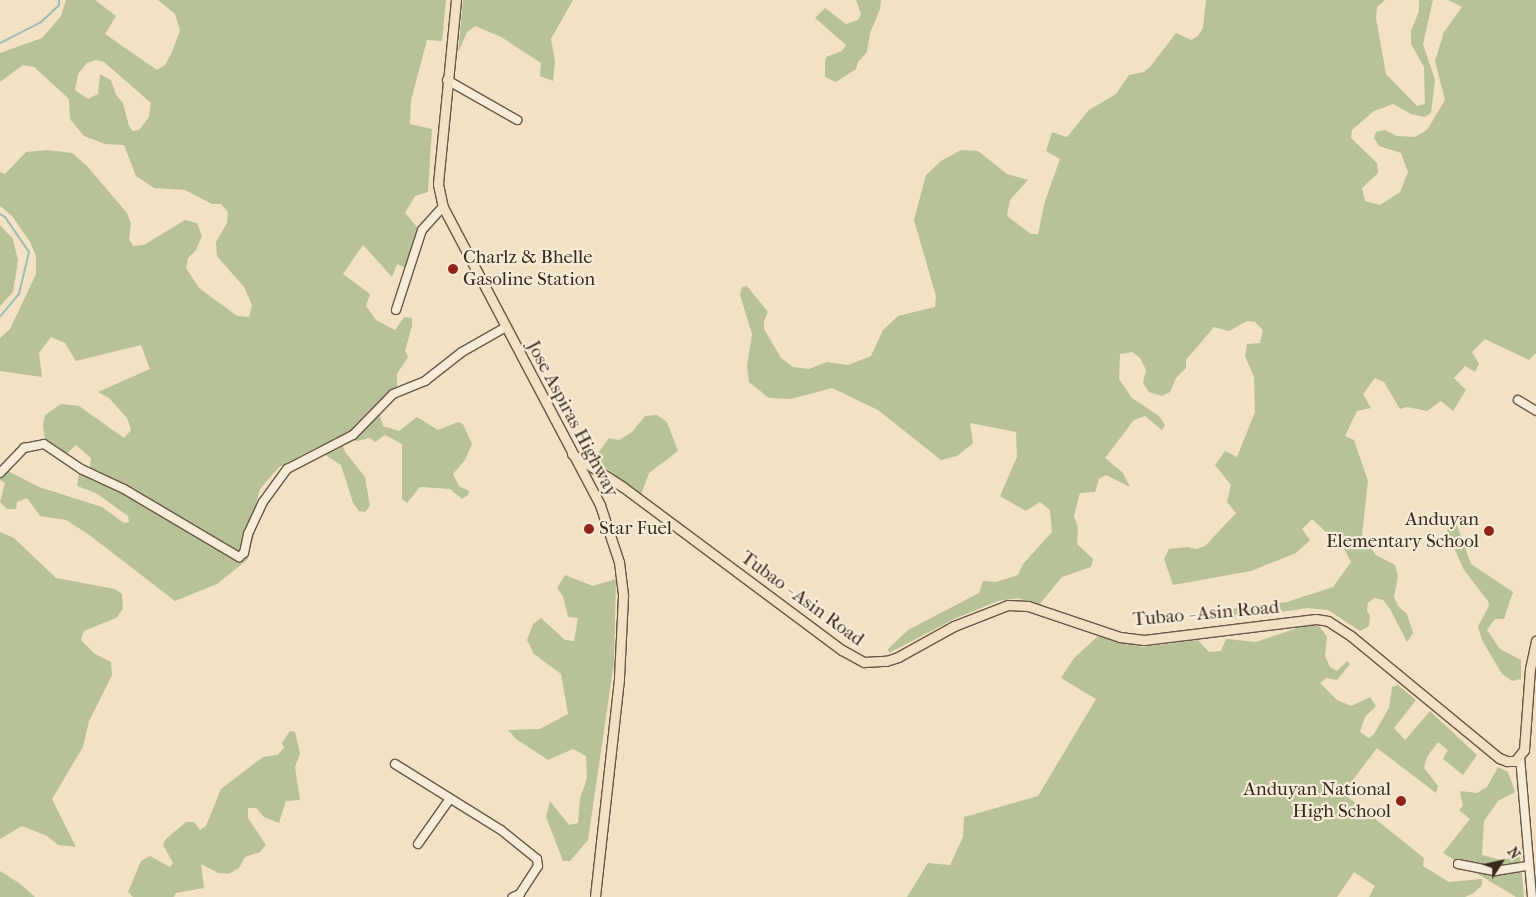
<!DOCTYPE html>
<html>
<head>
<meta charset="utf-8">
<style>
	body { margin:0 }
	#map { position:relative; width:1536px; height:897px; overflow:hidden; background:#f2e1c3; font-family:"IM FELL French Canon",serif }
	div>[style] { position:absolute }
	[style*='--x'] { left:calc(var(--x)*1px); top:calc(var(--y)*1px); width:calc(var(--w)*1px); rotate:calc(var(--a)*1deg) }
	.green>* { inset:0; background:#b7c396 }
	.stream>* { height:2px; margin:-1px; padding:0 1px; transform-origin:1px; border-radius:1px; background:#9bbdb6 }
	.roads { filter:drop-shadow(1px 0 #675747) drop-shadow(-1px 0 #675747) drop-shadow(0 1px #675747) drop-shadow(0 -1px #675747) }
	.minor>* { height:8px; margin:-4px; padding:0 4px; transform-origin:4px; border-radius:4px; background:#f7ecd8 }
	.major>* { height:9px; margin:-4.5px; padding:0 4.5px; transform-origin:4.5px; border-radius:4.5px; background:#f2e1c3 }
	.dots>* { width:14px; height:14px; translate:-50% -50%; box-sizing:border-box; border:2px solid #f7ecd8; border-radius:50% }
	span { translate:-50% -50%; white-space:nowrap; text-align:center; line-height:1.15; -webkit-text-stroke:4.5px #f7ecd8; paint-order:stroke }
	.poi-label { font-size:19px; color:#39291e }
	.left { translate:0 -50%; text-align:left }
	.right { translate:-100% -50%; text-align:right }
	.street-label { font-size:19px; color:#39291e }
	.north { position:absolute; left:1476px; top:837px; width:50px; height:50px; -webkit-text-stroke:4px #f7ecd8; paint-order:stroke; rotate:55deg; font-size:14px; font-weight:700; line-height:20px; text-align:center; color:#39291e }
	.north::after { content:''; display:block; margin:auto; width:18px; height:22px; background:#39291e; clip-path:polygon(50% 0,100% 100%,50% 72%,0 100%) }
</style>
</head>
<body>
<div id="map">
	<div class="green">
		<div style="clip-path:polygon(evenodd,66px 0,95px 0,116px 16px,105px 34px,157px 70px,165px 65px,172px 52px,180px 30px,175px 14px,158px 0,446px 0,442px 41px,427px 40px,411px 100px,410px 124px,432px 129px,428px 192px,415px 196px,405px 213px,418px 228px,406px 268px,397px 264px,392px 277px,363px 245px,343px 274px,370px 294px,366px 306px,376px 320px,395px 330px,404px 317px,412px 318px,412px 326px,405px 351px,408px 357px,397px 374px,397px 389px,392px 390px,377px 407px,383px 426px,399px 431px,417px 417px,438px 430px,458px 422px,463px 424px,472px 444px,465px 460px,453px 474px,459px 486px,469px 491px,468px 495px,462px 499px,450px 489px,420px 487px,407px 503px,402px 499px,402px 444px,385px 435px,375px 442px,370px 438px,357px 441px,342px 437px,339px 439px,346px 453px,365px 477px,370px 506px,365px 512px,359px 511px,353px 503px,341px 465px,315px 448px,279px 467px,260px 489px,254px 512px,259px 518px,247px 560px,217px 584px,175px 601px,88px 534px,66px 520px,40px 516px,27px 498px,17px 502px,16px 509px,7px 509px,0 502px,5px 483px,0 480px,0 467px,39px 487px,102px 507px,124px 523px,129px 522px,128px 516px,96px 493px,77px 486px,79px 474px,90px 467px,91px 458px,76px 445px,62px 458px,46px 449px,43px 425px,45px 415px,61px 404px,79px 406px,124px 438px,131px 430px,127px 418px,109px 398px,98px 392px,150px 369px,141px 345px,76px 361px,65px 343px,51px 337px,39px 353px,42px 377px,0 371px,0 338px,10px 329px,36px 274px,36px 256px,30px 242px,12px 216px,0 206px,0 172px,5px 174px,26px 152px,48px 150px,72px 153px,87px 166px,127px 213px,131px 224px,129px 239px,133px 246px,144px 245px,185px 220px,197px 223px,202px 236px,196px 250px,188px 258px,186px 268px,199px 288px,237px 316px,249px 317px,252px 305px,244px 287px,217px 256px,216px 242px,227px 223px,228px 212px,221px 204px,212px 204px,185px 190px,154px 188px,136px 176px,124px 145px,105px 144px,84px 136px,70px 119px,69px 99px,34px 67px,23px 65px,0 82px,0 53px,42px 38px,61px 16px,66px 0,96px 60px,104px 62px,151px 103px,149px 117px,139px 130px,133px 131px,129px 126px,123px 103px,116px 95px,111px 80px,100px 74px,98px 94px,88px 99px,75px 90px,78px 74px,87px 63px,96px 60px)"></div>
		<div style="clip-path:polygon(463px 0,573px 0,551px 39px,555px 61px,553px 81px,540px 76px,541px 63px,501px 37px,475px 26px,467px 32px,458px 53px)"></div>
		<div style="clip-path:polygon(856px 0,881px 0,880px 9px,870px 33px,867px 52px,858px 62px,856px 69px,836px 82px,825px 77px,825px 63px,826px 57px,842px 51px,846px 45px,815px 18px,825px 8px,846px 24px,858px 20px,861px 14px)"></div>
		<div style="clip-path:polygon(1206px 0,1385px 0,1377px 7px,1376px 18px,1386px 74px,1417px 106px,1425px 104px,1424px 67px,1411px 44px,1411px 31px,1419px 11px,1419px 0,1433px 0,1423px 44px,1435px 80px,1431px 113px,1425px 117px,1411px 114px,1393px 104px,1374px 111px,1352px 130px,1351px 138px,1377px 163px,1378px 173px,1362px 188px,1365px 201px,1380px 205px,1400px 192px,1408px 172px,1401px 153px,1379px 146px,1374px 138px,1376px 132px,1385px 130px,1397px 136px,1415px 137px,1427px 130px,1445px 100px,1435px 61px,1444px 32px,1462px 7px,1448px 0,1536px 0,1536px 353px,1529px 360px,1485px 339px,1472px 352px,1479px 364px,1475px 372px,1465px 366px,1454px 378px,1466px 390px,1453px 411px,1441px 401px,1427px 411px,1407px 407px,1400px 409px,1384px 382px,1375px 378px,1363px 394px,1371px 408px,1357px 411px,1345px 436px,1354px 440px,1368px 481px,1362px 535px,1376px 555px,1395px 565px,1398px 576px,1394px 597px,1398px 606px,1407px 614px,1413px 633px,1407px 642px,1390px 609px,1383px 600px,1374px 598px,1368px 603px,1367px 610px,1370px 616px,1369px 626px,1360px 631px,1328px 610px,1308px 608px,1232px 619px,1226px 615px,1235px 608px,1287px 602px,1333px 587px,1351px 562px,1344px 549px,1312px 519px,1302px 529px,1310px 540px,1296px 553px,1251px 571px,1173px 585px,1164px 559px,1169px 549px,1187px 547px,1196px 549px,1205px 546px,1236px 513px,1227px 502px,1231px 485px,1215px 465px,1225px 451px,1237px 457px,1255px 412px,1254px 377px,1245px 356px,1247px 344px,1260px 343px,1263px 330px,1255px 322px,1247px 321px,1229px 331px,1214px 327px,1186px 360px,1186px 368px,1176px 378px,1170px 392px,1162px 396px,1149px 392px,1143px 383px,1146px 370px,1140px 358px,1132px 352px,1120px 354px,1119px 379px,1132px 398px,1159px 416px,1165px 425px,1162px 430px,1145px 416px,1134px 420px,1105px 458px,1123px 473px,1130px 487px,1106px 475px,1099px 479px,1095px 492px,1080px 493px,1074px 516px,1078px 527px,1077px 544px,1093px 559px,1091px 567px,1062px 577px,1039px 605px,1018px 598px,998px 601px,954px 619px,889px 653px,888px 649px,908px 630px,979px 593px,983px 581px,996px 582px,1018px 575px,1023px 564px,1052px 532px,1050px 510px,1040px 502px,1026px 511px,1000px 496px,1017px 457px,1016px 432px,970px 423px,973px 443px,957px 456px,941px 460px,878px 410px,832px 388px,791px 399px,769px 398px,749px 382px,747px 366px,752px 334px,740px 295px,742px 287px,747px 286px,768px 312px,764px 321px,764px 329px,781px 358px,793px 367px,809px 369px,827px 362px,848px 365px,871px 356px,883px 330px,898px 316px,935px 307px,936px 296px,914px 220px,926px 175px,941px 161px,961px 150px,978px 151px,1007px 174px,1028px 180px,1010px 200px,1007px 216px,1031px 234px,1038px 234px,1045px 201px,1060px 159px,1046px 151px,1052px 132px,1067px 137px,1089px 110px,1116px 94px,1129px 75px,1144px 72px,1150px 67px,1176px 33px,1191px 40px,1198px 36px,1203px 28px)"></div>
		<div style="clip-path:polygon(0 225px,13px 239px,18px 260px,13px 292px,0 306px)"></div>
		<div style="clip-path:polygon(657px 415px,667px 422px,678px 451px,649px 473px,641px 495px,594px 459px,609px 438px,619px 440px,632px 432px,645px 416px)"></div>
		<div style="clip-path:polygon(1450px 518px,1455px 520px,1471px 564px,1513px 592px,1504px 619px,1495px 619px,1487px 630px,1500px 649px,1521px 660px,1521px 679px,1512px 681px,1502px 674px,1482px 640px,1478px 626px,1489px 606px,1488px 601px,1464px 570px,1447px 532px)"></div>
		<div style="clip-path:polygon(0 532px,14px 538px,56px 578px,115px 589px,122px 594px,123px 609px,116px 618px,84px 631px,81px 640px,95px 654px,111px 662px,112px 675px,89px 721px,83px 747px,52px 799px,76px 847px,58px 845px,47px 836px,22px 826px,0 839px)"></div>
		<div style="clip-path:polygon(565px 575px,593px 586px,616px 579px,614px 662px,588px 840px,570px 861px,563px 861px,546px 817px,550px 801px,569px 825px,578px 823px,580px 799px,587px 778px,586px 756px,573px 749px,548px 760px,516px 739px,508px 730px,540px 729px,568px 714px,561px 674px,534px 654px,527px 640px,533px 624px,541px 618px,565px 640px,574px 641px,578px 618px,568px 617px,563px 596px,557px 588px)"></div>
		<div style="clip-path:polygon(1309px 624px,1320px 627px,1327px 637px,1325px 656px,1330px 667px,1337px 671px,1347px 661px,1350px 664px,1337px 680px,1326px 678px,1320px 683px,1337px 700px,1351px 706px,1370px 697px,1376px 706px,1365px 717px,1360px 732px,1369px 738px,1374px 734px,1389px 708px,1392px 687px,1398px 685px,1416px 700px,1394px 728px,1405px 740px,1430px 711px,1477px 755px,1463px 775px,1443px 759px,1448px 750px,1438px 742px,1427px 757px,1424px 768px,1438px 786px,1436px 793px,1377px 748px,1343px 793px,1424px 858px,1423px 866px,1449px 882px,1482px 879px,1482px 885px,1474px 893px,1465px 897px,1369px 897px,1375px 886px,1354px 872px,1337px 897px,907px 897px,928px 863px,950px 865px,963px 837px,964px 817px,1038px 796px,1096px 699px,1061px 678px,1074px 658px,1098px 636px,1142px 647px,1198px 640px,1209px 652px,1221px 651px,1226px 639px,1256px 642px)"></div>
		<div style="clip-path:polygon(290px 731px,295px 732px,300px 753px,295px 767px,300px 800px,286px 801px,279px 823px,264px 817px,256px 808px,248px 808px,248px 818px,266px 845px,260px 852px,245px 857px,239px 868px,229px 874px,218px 873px,201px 864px,204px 888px,176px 893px,174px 897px,133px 897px,128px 892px,141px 861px,150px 856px,170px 867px,173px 863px,163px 845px,166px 839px,186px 822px,194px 822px,200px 830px,206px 826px,221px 789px,263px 757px,277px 755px,284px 748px,282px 743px)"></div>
		<div style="clip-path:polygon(1498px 767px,1508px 772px,1515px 792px,1498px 801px,1484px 821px,1482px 855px,1502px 860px,1520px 856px,1524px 897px,1516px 897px,1443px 853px,1470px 819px,1459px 810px,1463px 806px,1460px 791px,1477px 793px,1487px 787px)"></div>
		<div style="clip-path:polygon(0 871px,19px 883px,35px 897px,0 897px)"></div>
	</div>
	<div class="stream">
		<div style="--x:0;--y:43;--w:46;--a:-27.1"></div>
		<div style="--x:41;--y:22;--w:25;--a:-43"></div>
		<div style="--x:59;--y:5;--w:5;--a:-90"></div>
		<div style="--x:0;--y:214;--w:6;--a:31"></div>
		<div style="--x:5;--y:217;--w:42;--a:55.6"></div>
		<div style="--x:29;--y:252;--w:43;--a:103.4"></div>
		<div style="--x:19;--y:294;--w:30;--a:130"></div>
	</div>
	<div class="roads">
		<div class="minor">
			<div style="--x:447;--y:80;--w:81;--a:29.7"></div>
			<div style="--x:396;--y:310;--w:84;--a:-72"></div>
			<div style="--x:422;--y:230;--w:31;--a:-48"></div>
			<div style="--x:1518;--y:400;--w:21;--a:31"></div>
			<div style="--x:0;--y:473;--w:35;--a:-46"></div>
			<div style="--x:24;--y:448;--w:20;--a:-11"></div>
			<div style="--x:44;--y:444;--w:45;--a:34"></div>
			<div style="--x:81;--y:469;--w:47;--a:24.9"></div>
			<div style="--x:124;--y:489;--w:134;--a:30.6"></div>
			<div style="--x:239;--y:557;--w:6;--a:-39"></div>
			<div style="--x:244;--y:553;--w:19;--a:-78"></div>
			<div style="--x:248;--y:534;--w:35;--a:-65"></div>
			<div style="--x:263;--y:502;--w:41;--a:-54"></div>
			<div style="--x:287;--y:469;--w:74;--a:-27.3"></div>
			<div style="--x:353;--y:435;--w:57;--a:-45.7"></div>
			<div style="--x:393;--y:394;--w:35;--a:-22"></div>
			<div style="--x:425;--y:381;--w:47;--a:-38.1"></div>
			<div style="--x:462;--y:352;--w:48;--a:-29.7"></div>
			<div style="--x:1520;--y:757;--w:141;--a:85.1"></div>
			<div style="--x:395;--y:764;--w:125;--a:31.9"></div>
			<div style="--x:501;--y:830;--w:46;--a:38.9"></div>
			<div style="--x:537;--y:859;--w:7;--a:82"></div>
			<div style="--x:538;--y:866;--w:33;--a:123"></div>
			<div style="--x:520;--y:894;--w:8;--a:157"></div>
			<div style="--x:418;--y:844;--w:54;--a:-54.8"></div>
			<div style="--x:1458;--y:864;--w:38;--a:11"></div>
			<div style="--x:1495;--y:871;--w:33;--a:-9"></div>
		</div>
		<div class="major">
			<div style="--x:456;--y:0;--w:185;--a:95.6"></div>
			<div style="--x:438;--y:184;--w:24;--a:78"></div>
			<div style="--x:443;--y:207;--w:337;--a:62.2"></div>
			<div style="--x:600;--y:505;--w:60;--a:71.6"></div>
			<div style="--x:619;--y:562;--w:34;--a:83"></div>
			<div style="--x:623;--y:596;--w:83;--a:92.8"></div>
			<div style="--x:619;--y:679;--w:219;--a:96.3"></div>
			<div style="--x:572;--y:454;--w:61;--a:32.9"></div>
			<div style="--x:623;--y:487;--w:273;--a:36.7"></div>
			<div style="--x:842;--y:650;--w:25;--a:29"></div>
			<div style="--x:864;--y:662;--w:22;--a:-3"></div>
			<div style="--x:886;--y:661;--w:13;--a:-18"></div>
			<div style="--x:898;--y:657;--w:64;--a:-29"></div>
			<div style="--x:954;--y:626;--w:58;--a:-21.3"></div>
			<div style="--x:1008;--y:605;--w:20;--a:3"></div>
			<div style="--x:1028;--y:606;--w:97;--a:18.6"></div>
			<div style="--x:1120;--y:637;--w:24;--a:7"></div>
			<div style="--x:1144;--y:640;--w:173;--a:-7"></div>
			<div style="--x:1316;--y:619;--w:12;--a:9"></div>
			<div style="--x:1328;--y:621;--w:27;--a:33"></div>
			<div style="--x:1351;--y:636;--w:192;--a:39.5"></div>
			<div style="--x:1499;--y:758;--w:9;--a:21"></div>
			<div style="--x:1507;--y:761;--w:8;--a:0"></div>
			<div style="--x:1515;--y:761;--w:14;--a:-51"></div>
			<div style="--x:1524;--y:750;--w:81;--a:-85.8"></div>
			<div style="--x:1530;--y:669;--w:29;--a:-78"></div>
		</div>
	</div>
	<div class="dots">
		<div style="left:453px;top:269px;background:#8f2418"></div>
		<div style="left:589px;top:529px;background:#8f2418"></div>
		<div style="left:1489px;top:531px;background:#8f2418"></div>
		<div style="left:1401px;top:801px;background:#8f2418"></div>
	</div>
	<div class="poi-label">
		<span class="left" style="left:463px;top:269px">Charlz &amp; Bhelle<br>Gasoline Station</span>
		<span class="right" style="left:1479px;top:531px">Anduyan<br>Elementary School</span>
		<span class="left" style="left:599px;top:529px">Star Fuel</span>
		<span class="right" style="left:1391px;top:801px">Anduyan National<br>High School</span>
	</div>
	<div class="street-label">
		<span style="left:572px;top:419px;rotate:62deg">Jose Aspiras Highway</span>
		<span style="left:802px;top:599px;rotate:36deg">Tubao - Asin Road</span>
		<span style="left:1206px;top:614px;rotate:-5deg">Tubao - Asin Road</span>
	</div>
	<div class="north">N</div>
</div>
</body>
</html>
